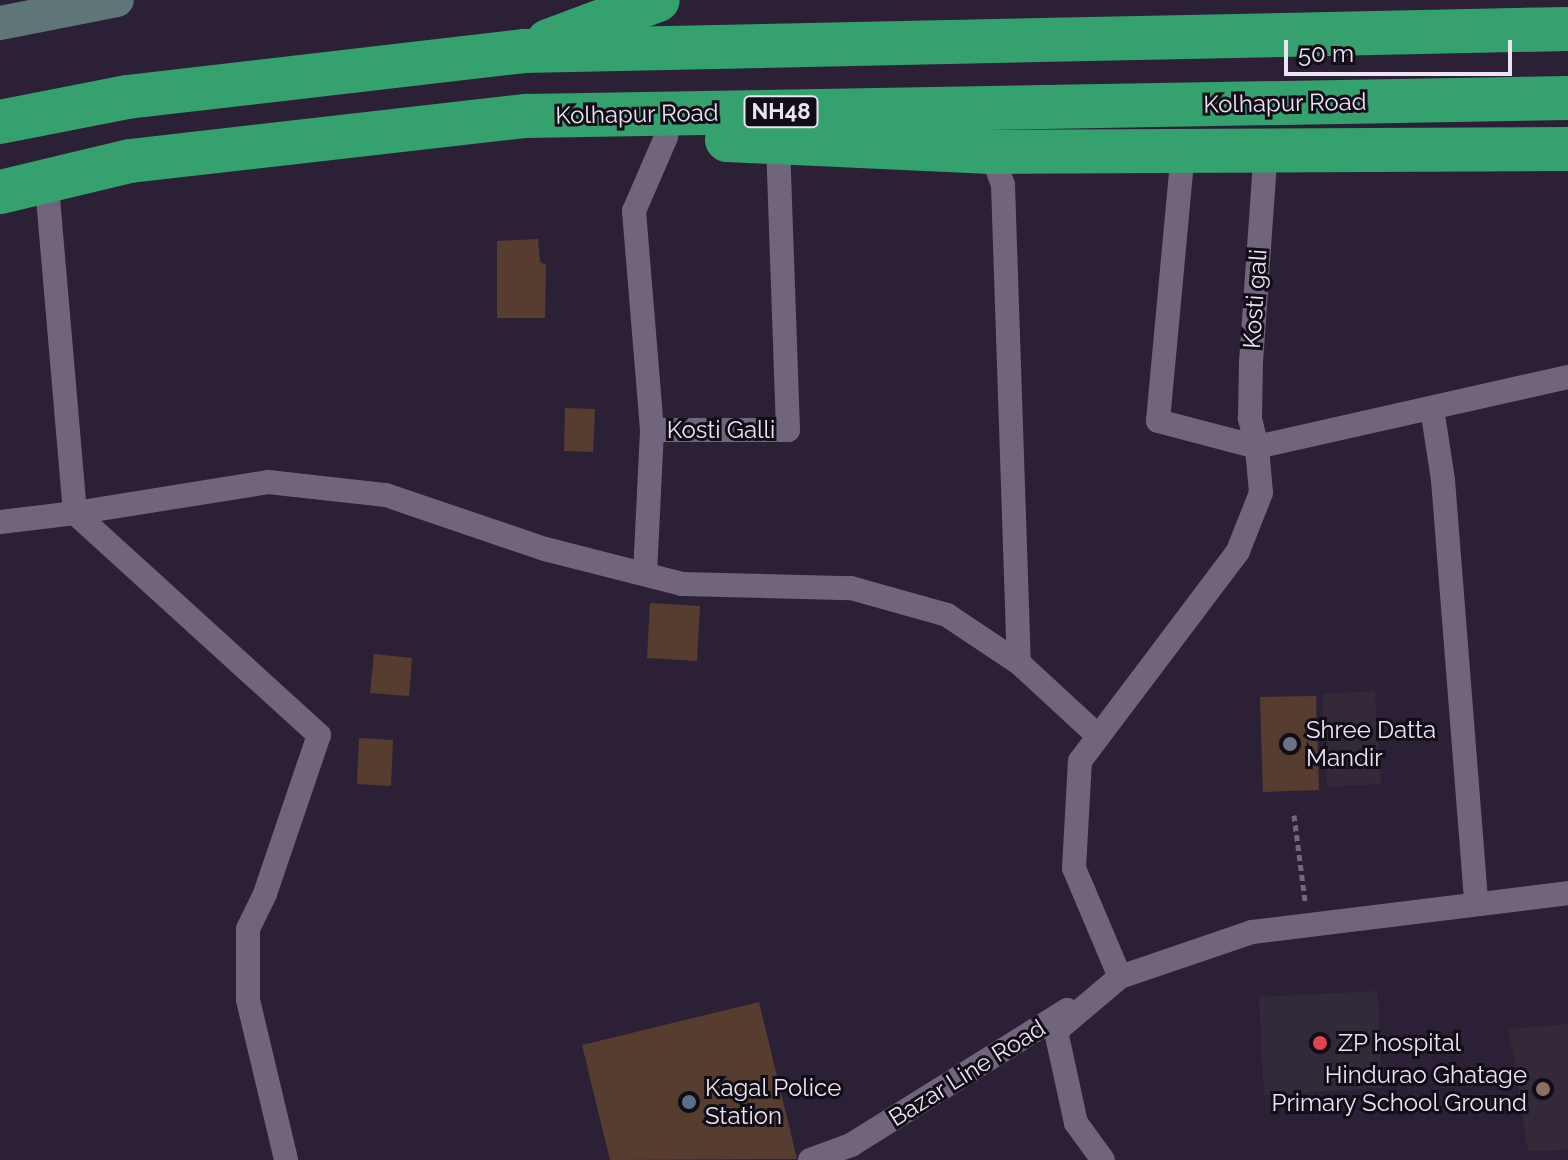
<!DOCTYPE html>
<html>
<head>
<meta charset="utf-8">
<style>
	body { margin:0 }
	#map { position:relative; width:1568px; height:1160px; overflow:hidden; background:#2b2036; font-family:Raleway,sans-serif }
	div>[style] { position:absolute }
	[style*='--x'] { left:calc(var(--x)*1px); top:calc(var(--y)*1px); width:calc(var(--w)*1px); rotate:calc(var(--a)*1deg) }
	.education>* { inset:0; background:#332938 }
	.medical>* { inset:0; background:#322939 }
	.building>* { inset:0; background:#563d2f }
	.path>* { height:5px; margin-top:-2.5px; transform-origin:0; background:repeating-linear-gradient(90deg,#72687b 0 6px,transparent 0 10px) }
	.street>* { height:24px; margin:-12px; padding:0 12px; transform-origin:12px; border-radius:12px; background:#71647d }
	.secondary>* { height:34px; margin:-17px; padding:0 17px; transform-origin:17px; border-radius:17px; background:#5f7678 }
	.highway>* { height:44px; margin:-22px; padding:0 22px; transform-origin:22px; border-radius:22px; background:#34a16e }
	.dots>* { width:22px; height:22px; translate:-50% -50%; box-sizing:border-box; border:4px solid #110c16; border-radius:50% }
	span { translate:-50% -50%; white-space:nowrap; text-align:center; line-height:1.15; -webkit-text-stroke:6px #110c16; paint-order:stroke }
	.shield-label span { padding:2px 6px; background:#110c16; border:2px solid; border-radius:6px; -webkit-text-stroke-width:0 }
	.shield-label { font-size:22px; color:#ebe4f2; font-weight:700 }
	.street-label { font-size:24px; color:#ebe4f2 }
	.poi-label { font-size:24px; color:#ebe4f2 }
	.left { translate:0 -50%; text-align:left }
	.right { translate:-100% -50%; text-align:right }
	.scale { position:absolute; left:1284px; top:40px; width:228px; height:36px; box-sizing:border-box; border:4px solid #ebe4f2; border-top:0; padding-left:10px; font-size:24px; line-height:28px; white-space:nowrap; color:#ebe4f2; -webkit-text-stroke:6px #110c16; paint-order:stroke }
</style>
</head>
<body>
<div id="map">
	<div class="education">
		<div style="clip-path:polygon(1375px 691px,1381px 784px,1327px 787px,1322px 694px)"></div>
		<div style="clip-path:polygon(1568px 1024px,1568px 1150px,1528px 1151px,1509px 1029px)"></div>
	</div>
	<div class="medical">
		<div style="clip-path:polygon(1377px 991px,1382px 1088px,1264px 1095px,1259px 997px)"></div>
	</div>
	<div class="building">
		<div style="clip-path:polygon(538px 239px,540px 262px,546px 265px,545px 318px,497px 318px,497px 241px)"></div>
		<div style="clip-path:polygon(565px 408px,595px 409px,593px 452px,564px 451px)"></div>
		<div style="clip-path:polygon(650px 603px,700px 606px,697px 661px,647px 658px)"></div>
		<div style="clip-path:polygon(374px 654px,412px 658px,409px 696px,370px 693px)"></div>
		<div style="clip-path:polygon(1316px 696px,1319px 790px,1263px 792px,1260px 697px)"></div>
		<div style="clip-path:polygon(359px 738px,393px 740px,391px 786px,357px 784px)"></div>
		<div style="clip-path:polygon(759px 1002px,797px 1159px,610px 1160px,582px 1045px)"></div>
	</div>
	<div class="path">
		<div style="--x:1294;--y:815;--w:87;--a:82.7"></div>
	</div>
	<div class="street">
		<div style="--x:1183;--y:151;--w:271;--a:95.3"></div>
		<div style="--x:1158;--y:421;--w:102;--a:14.7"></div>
		<div style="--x:1257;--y:447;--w:30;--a:-104"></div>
		<div style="--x:1250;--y:418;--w:56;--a:-89"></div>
		<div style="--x:1251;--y:362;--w:213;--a:-86"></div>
		<div style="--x:991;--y:152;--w:35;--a:70"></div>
		<div style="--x:1003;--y:185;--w:478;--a:88.1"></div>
		<div style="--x:1432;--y:408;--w:73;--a:81.3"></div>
		<div style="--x:1443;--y:480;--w:425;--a:85.5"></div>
		<div style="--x:652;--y:430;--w:220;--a:-94.7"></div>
		<div style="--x:634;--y:211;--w:81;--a:-66.6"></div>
		<div style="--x:75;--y:513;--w:195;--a:-9.1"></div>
		<div style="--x:268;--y:482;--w:119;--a:6.3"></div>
		<div style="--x:386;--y:495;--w:168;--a:18.8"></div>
		<div style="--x:545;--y:549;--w:141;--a:14.3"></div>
		<div style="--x:682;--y:584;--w:169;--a:1.4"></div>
		<div style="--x:851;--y:588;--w:100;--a:15.7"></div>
		<div style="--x:947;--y:615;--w:87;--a:33.7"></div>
		<div style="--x:1019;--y:663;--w:108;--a:42.7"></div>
		<div style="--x:75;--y:513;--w:330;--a:42.3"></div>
		<div style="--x:319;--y:735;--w:168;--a:108.8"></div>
		<div style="--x:265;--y:894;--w:39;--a:116"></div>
		<div style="--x:248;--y:929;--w:71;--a:90"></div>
		<div style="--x:248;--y:1000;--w:164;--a:76.6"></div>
		<div style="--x:0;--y:522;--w:76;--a:-6.8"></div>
		<div style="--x:75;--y:513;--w:330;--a:-94.9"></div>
		<div style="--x:645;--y:574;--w:144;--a:-87.2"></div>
		<div style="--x:652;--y:430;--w:136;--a:0"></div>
		<div style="--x:788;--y:430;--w:288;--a:-92"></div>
		<div style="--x:1120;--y:977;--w:118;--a:-112.9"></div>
		<div style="--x:1074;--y:868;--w:107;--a:-86.8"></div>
		<div style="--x:1080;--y:761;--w:263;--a:-53"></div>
		<div style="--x:1238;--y:551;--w:62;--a:-68.4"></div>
		<div style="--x:1261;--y:493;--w:46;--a:-95"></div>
		<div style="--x:1257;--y:447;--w:319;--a:-12.7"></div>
		<div style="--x:810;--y:1160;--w:44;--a:-20.1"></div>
		<div style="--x:851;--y:1145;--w:255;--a:-32"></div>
		<div style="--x:1103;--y:1160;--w:46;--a:-126.1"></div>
		<div style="--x:1076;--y:1123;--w:94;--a:-102.3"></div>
		<div style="--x:1056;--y:1031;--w:84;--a:-40.2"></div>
		<div style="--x:1120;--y:977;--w:139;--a:-18.8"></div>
		<div style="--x:1252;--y:932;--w:318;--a:-7"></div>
	</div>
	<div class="secondary">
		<div style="--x:0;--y:23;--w:119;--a:-11.1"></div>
	</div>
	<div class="highway">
		<div style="--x:548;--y:41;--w:117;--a:-20.4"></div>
		<div style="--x:0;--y:122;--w:129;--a:-11.1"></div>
		<div style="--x:127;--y:97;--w:400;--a:-6.6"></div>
		<div style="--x:524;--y:51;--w:1044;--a:-1.21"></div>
		<div style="--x:727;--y:140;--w:264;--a:2.6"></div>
		<div style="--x:991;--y:152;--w:577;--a:-0.3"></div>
		<div style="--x:0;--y:192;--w:134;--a:-13.4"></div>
		<div style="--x:130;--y:161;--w:399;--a:-6.5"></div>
		<div style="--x:526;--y:116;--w:1042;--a:-0.99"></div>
	</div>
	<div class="dots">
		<div style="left:1290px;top:744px;background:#6b7280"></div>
		<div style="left:1320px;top:1043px;background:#e0444e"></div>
		<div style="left:1543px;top:1089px;background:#8d6e63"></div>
		<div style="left:689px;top:1102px;background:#5c6f8a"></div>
	</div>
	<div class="shield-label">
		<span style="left:781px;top:112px">NH48</span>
	</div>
	<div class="street-label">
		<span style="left:1285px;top:103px;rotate:-1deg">Kolhapur Road</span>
		<span style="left:637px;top:114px;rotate:-1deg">Kolhapur Road</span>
		<span style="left:1255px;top:299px;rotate:-86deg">Kosti gali</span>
		<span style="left:721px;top:430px">Kosti Galli</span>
		<span style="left:967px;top:1073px;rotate:-32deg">Bazar Line Road</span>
	</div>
	<div class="poi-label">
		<span class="left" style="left:1306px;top:744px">Shree Datta<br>Mandir</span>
		<span class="left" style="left:1338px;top:1043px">ZP hospital</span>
		<span class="right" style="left:1527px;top:1089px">Hindurao Ghatage<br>Primary School Ground</span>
		<span class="left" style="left:705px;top:1102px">Kagal Police<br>Station</span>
	</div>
	<div class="scale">50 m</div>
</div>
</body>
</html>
